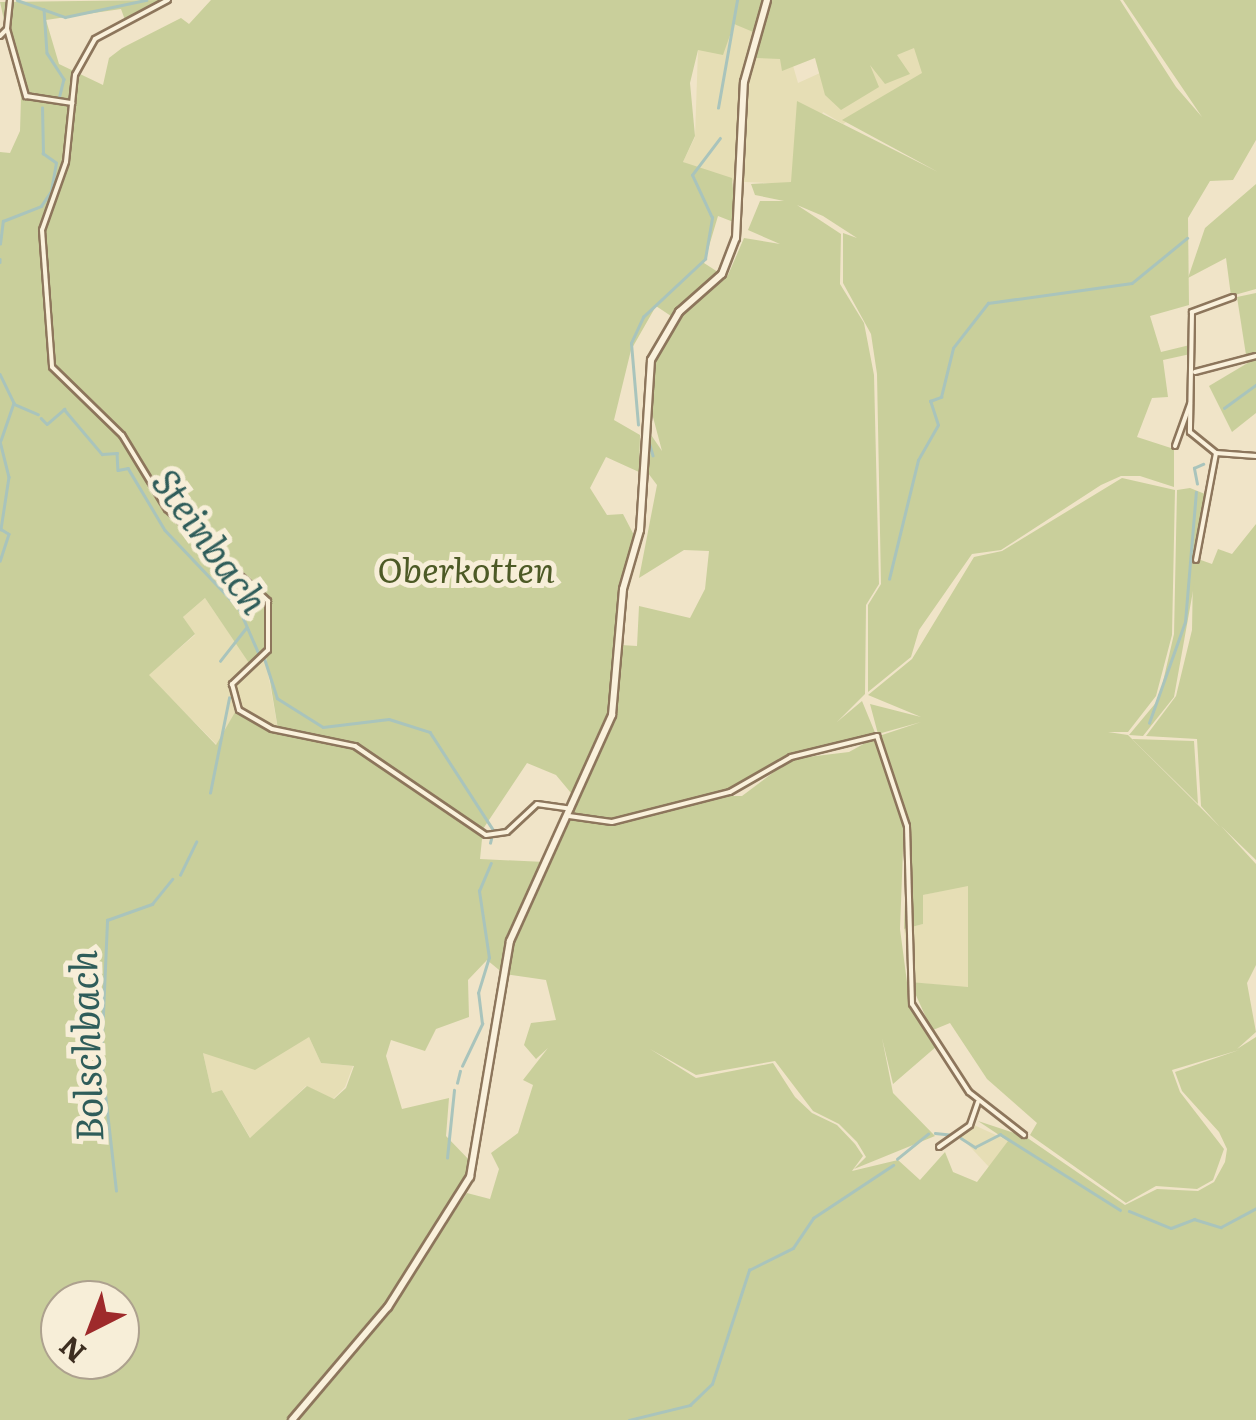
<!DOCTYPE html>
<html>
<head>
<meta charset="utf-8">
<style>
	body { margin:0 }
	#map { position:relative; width:1256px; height:1420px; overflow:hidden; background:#f0e4c8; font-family:Literata,serif }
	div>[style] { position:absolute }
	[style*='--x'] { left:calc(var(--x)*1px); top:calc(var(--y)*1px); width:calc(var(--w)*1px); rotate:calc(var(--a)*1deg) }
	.farmland>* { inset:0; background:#e6deb5 }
	.green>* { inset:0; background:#c9cf9b }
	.stream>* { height:2.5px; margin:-1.25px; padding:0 1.25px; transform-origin:1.25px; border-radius:1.25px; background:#a9c4bc }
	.roads { filter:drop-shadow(2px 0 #8d765c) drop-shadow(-2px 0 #8d765c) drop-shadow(0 2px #8d765c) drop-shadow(0 -2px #8d765c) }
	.minor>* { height:4px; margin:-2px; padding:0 2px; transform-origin:2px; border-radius:2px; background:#faf1dc }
	.tertiary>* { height:6px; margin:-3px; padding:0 3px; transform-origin:3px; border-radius:3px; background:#faf1dc }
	span { translate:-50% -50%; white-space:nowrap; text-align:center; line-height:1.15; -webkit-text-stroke:10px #f7eed8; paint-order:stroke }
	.park-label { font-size:35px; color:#4d5a26; font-style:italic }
	.water-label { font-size:38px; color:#2f5d5a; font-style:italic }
	.north { position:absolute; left:40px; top:1280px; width:100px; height:100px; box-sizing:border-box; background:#f7eed8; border:2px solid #ada18e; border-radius:50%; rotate:222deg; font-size:28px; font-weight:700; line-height:40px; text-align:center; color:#3d2e20 }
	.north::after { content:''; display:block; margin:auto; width:35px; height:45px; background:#9e2a2b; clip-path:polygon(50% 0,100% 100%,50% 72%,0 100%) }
</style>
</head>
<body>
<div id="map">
	<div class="farmland">
		<div style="clip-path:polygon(734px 24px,785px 38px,798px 83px,908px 33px,928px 72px,843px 124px,823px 112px,792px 184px,722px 181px,683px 162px,695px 137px,698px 50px)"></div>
		<div style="clip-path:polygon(205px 598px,251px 665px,265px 656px,278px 730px,238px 707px,217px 745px,148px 675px,195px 635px,183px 617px)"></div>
		<div style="clip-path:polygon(968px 885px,968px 988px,910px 982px,904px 929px,923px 924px,923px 895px)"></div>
		<div style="clip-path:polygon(309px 1037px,321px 1063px,353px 1066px,345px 1087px,333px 1099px,306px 1086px,251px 1139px,222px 1090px,212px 1093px,203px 1053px)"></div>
		<div style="clip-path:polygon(974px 1125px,1009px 1141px,989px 1167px,959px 1135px)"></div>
	</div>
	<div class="green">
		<div style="clip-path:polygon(evenodd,160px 0,125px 20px,121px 9px,46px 20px,59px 64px,103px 85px,109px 58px,122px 48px,181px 18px,189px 24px,211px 0,766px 0,758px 34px,734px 24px,723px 55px,698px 50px,690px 83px,695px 136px,683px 162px,732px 178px,736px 223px,718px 216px,704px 263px,721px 274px,674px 318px,656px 306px,631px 350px,614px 420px,640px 435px,639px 472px,606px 457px,590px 488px,607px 515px,623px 514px,637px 541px,624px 580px,612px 709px,591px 767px,615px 715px,621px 645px,637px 646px,639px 606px,690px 618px,705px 589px,709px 551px,684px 550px,639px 578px,657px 485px,645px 469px,645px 426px,662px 451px,649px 402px,655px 356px,683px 312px,728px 275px,744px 238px,780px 244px,748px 230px,760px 201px,784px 201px,755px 195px,751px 184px,791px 182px,797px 101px,938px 172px,842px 120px,922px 73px,914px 48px,897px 55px,910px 74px,885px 84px,870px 65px,879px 87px,841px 110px,825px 95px,815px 58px,782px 71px,780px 59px,755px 58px,769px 0,1120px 0,1176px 87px,1202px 117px,1123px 0,1256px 0,1256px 140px,1233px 180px,1210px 181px,1188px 218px,1189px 305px,1150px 316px,1161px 352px,1194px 344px,1195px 353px,1163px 360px,1168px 397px,1152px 398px,1137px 437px,1174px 449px,1174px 487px,1140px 476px,1121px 476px,1101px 485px,1001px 550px,972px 554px,919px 630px,911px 657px,868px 692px,868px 605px,881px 584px,877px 374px,871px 334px,843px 283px,843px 233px,857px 238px,823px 216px,797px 205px,841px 234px,840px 284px,864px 323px,874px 375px,879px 584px,866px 605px,865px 694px,837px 722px,862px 701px,876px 735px,793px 754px,715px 796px,742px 796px,791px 759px,849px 752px,876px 737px,904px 823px,900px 929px,910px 1005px,937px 1046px,893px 1084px,882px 1038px,893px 1093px,935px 1136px,854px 1169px,866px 1157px,857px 1142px,839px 1124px,813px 1111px,775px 1061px,696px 1075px,650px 1049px,696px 1078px,773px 1063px,795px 1097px,812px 1113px,837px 1125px,855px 1144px,863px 1156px,852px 1171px,898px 1160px,920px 1180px,945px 1152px,953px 1172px,977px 1182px,1008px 1141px,978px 1121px,1026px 1137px,1125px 1205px,1157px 1189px,1198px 1191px,1214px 1182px,1225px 1162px,1227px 1149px,1219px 1132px,1182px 1091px,1175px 1072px,1239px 1050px,1172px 1070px,1180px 1092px,1224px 1149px,1213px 1180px,1197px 1189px,1156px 1186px,1126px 1203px,1030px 1135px,1037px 1123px,987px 1079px,950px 1023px,933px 1030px,938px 1044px,910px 982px,968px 987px,968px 886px,923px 895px,923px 924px,904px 929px,908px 817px,879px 736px,921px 722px,878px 734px,870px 704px,921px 717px,868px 695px,912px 659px,974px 557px,1002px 551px,1122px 478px,1175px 490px,1172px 635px,1156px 696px,1128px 732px,1108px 732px,1128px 735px,1220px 827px,1201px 806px,1197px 739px,1146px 736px,1176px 696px,1192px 630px,1193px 571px,1201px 542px,1198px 559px,1212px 564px,1218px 549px,1232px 554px,1256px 524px,1256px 860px,1221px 826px,1256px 864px,1256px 965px,1247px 983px,1256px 1032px,1237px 1049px,1256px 1037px,1256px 1420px,295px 1420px,390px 1308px,467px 1193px,490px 1199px,499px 1169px,491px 1153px,518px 1133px,533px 1085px,523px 1080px,548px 1048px,536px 1059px,524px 1045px,531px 1023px,556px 1020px,546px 980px,504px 974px,487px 960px,468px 980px,469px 1017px,436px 1029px,425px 1051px,391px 1040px,386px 1056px,402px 1109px,449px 1098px,446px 1136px,473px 1164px,465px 1185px,404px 1284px,292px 1420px,0 1420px,0 152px,10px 153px,20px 131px,21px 97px,0 2px,160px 0,205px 598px,251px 666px,266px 657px,278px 729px,238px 707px,216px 745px,149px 675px,195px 634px,183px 617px,205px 598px,160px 0,527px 763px,556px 775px,576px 799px,533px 896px,545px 862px,480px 859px,483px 829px,527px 763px,160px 0,309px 1037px,321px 1063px,354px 1066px,346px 1088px,334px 1099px,307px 1086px,250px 1138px,222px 1090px,212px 1093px,203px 1053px,255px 1070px,309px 1037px,160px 0,60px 1300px,120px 1300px,120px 1360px,60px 1360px,60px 1300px)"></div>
		<div style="clip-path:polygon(1256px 184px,1256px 289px,1231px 296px,1226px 258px,1188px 278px,1205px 228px)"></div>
		<div style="clip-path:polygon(1256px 293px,1256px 353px,1246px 355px,1237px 297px)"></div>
		<div style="clip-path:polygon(1256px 358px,1256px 413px,1232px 432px,1209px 386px)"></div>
		<div style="clip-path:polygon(1190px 488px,1210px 496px,1174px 697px,1143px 736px,1129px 735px,1159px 699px,1174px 634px,1177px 490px)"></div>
		<div style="clip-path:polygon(1132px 739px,1194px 741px,1198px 804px,1182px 788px)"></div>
	</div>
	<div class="stream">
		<div style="--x:17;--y:0;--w:51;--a:19.5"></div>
		<div style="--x:65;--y:17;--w:83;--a:-11.9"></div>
		<div style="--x:44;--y:9;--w:44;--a:86.1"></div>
		<div style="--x:47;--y:53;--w:31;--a:57"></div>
		<div style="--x:64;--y:79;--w:21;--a:104"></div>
		<div style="--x:718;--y:108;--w:110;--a:-80"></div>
		<div style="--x:0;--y:244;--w:23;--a:-83"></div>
		<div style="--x:3;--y:221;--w:41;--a:-21.5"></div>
		<div style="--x:41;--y:206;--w:18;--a:-56"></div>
		<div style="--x:51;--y:191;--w:28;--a:-80"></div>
		<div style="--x:56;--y:163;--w:16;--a:-145"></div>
		<div style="--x:43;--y:154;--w:46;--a:-91.2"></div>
		<div style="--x:0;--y:259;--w:3;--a:90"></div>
		<div style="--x:0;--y:374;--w:32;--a:64"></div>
		<div style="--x:14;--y:403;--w:39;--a:109"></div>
		<div style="--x:14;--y:404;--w:26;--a:23"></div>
		<div style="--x:1224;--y:408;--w:39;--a:-36"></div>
		<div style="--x:41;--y:418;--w:8;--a:45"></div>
		<div style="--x:47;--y:424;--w:23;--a:-41"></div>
		<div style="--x:64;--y:409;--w:59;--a:49.8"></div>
		<div style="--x:102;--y:454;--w:15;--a:-4"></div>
		<div style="--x:117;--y:453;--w:17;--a:87"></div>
		<div style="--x:118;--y:470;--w:10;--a:-11"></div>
		<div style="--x:128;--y:468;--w:72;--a:59.2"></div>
		<div style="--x:165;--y:530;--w:108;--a:46.5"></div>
		<div style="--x:239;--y:608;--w:50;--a:66.5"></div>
		<div style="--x:638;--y:425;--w:82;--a:-94.9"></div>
		<div style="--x:631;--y:343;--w:29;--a:-65"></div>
		<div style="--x:643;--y:317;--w:85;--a:-43.1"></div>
		<div style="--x:705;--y:259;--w:42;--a:-80.3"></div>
		<div style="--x:712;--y:218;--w:47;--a:-114.9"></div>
		<div style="--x:692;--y:175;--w:46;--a:-52.9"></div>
		<div style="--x:648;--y:438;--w:18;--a:74"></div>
		<div style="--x:0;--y:441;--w:37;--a:76"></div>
		<div style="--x:9;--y:477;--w:53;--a:98.7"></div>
		<div style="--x:1;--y:529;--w:9;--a:32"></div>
		<div style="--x:9;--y:534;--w:28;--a:108"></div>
		<div style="--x:1197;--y:484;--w:16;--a:-101"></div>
		<div style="--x:1194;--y:468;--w:10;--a:-24"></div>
		<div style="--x:889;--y:579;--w:122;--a:-76.3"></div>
		<div style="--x:918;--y:460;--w:40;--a:-60.3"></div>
		<div style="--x:938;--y:425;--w:25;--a:-108"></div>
		<div style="--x:930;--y:401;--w:12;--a:-20"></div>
		<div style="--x:941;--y:397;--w:50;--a:-76.2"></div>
		<div style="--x:953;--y:348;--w:57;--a:-52.1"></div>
		<div style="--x:988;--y:303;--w:145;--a:-7.9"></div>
		<div style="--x:1132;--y:283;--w:71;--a:-39.3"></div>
		<div style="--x:265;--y:660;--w:40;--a:72"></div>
		<div style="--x:277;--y:698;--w:54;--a:32.2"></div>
		<div style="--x:323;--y:727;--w:66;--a:-6.9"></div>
		<div style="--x:389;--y:719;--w:43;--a:17.6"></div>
		<div style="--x:430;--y:732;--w:118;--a:57.1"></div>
		<div style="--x:220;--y:661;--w:42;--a:-51.8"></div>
		<div style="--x:1149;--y:723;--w:107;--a:-70.4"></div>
		<div style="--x:1185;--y:622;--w:130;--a:-85.2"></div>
		<div style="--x:210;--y:793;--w:97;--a:-78.7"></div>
		<div style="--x:490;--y:843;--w:4;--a:-76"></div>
		<div style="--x:180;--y:875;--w:37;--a:-64"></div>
		<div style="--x:462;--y:1066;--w:47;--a:-64.5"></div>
		<div style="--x:482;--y:1024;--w:31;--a:-97"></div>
		<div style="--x:478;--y:993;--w:37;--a:-73"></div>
		<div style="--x:489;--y:958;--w:68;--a:-98.5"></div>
		<div style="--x:479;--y:891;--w:30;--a:-67"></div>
		<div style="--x:457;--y:1083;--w:12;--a:-76"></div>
		<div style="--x:935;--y:1133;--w:19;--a:6"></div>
		<div style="--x:961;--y:1138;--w:17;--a:33"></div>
		<div style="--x:975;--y:1147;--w:28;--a:-27"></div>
		<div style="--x:1000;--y:1134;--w:142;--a:32.3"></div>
		<div style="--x:447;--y:1158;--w:68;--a:-84.1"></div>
		<div style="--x:897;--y:1159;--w:40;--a:-39"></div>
		<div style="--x:116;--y:1191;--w:133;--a:-96.5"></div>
		<div style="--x:101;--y:1059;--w:139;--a:-87.5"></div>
		<div style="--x:107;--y:920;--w:48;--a:-19.6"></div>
		<div style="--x:152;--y:904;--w:32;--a:-51"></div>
		<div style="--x:1129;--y:1211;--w:45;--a:22"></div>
		<div style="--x:1171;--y:1228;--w:25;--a:-21"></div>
		<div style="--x:1194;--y:1219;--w:28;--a:17"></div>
		<div style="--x:1221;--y:1227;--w:40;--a:-28"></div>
		<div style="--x:629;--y:1420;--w:63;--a:-13.8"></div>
		<div style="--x:690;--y:1405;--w:30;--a:-44"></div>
		<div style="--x:712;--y:1384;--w:120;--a:-72"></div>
		<div style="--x:749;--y:1270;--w:49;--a:-26.6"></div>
		<div style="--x:793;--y:1248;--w:36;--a:-56"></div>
		<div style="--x:813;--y:1218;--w:96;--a:-33.5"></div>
	</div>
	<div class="roads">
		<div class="minor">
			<div style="--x:10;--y:0;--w:29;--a:96"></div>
			<div style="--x:7;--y:29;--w:70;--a:74.2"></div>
			<div style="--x:26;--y:96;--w:47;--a:8.7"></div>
			<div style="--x:168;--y:0;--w:83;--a:151.9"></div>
			<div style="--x:95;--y:39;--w:41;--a:119.1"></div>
			<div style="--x:75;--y:75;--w:87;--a:95.9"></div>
			<div style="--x:66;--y:162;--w:72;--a:109.4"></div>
			<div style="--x:42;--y:230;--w:137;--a:85.8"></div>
			<div style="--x:52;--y:367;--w:98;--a:44.2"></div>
			<div style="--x:122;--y:435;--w:87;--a:58.7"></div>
			<div style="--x:167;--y:509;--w:137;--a:42.3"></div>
			<div style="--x:268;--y:601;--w:49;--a:90"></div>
			<div style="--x:268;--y:650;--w:50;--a:136.6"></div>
			<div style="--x:232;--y:684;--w:27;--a:75"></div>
			<div style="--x:239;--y:710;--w:38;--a:30"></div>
			<div style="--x:272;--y:729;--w:85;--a:11.6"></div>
			<div style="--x:355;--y:746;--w:158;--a:34.2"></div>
			<div style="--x:486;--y:835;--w:21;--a:-8"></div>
			<div style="--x:507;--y:832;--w:41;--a:-43"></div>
			<div style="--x:537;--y:804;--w:34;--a:8"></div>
			<div style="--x:0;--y:36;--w:10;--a:-45"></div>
			<div style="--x:1233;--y:297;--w:44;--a:159.9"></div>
			<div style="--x:1192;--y:312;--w:120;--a:91"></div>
			<div style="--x:1190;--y:432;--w:33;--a:39"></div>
			<div style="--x:1216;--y:453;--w:40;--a:4.3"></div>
			<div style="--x:1195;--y:372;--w:63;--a:-14.7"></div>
			<div style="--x:1175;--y:446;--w:45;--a:-70.3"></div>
			<div style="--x:1196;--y:560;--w:109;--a:-79.4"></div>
			<div style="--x:569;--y:816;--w:43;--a:7.9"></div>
			<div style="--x:612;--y:822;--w:122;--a:-14.3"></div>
			<div style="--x:730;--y:792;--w:70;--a:-29.8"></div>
			<div style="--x:791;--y:757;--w:89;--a:-13.7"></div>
			<div style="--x:877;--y:736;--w:95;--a:71.6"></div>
			<div style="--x:907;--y:826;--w:178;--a:88.4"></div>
			<div style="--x:912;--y:1004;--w:105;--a:57.1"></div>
			<div style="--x:969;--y:1092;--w:70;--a:38"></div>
			<div style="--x:939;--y:1147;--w:38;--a:-35"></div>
			<div style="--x:970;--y:1125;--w:24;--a:-71"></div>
		</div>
		<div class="tertiary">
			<div style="--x:292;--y:1420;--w:148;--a:-49.7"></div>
			<div style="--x:388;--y:1307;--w:154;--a:-57.8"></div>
			<div style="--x:470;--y:1177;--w:239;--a:-80.4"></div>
			<div style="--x:510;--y:941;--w:248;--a:-65.7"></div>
			<div style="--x:612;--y:715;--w:126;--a:-85"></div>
			<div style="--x:623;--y:589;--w:61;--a:-73.9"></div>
			<div style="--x:640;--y:530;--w:170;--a:-86.3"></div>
			<div style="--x:651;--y:360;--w:56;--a:-59.7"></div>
			<div style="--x:679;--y:312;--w:57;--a:-41.5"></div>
			<div style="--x:722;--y:274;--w:39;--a:-69"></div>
			<div style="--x:736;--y:238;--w:156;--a:-87.1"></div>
			<div style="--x:744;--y:82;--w:85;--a:-74.3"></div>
		</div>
	</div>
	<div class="park-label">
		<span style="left:466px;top:568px">Oberkotten</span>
	</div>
	<div class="water-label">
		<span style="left:212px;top:540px;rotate:54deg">Steinbach</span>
		<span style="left:84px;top:1046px;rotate:-92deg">Bolschbach</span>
	</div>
	<div class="north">N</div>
</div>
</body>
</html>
